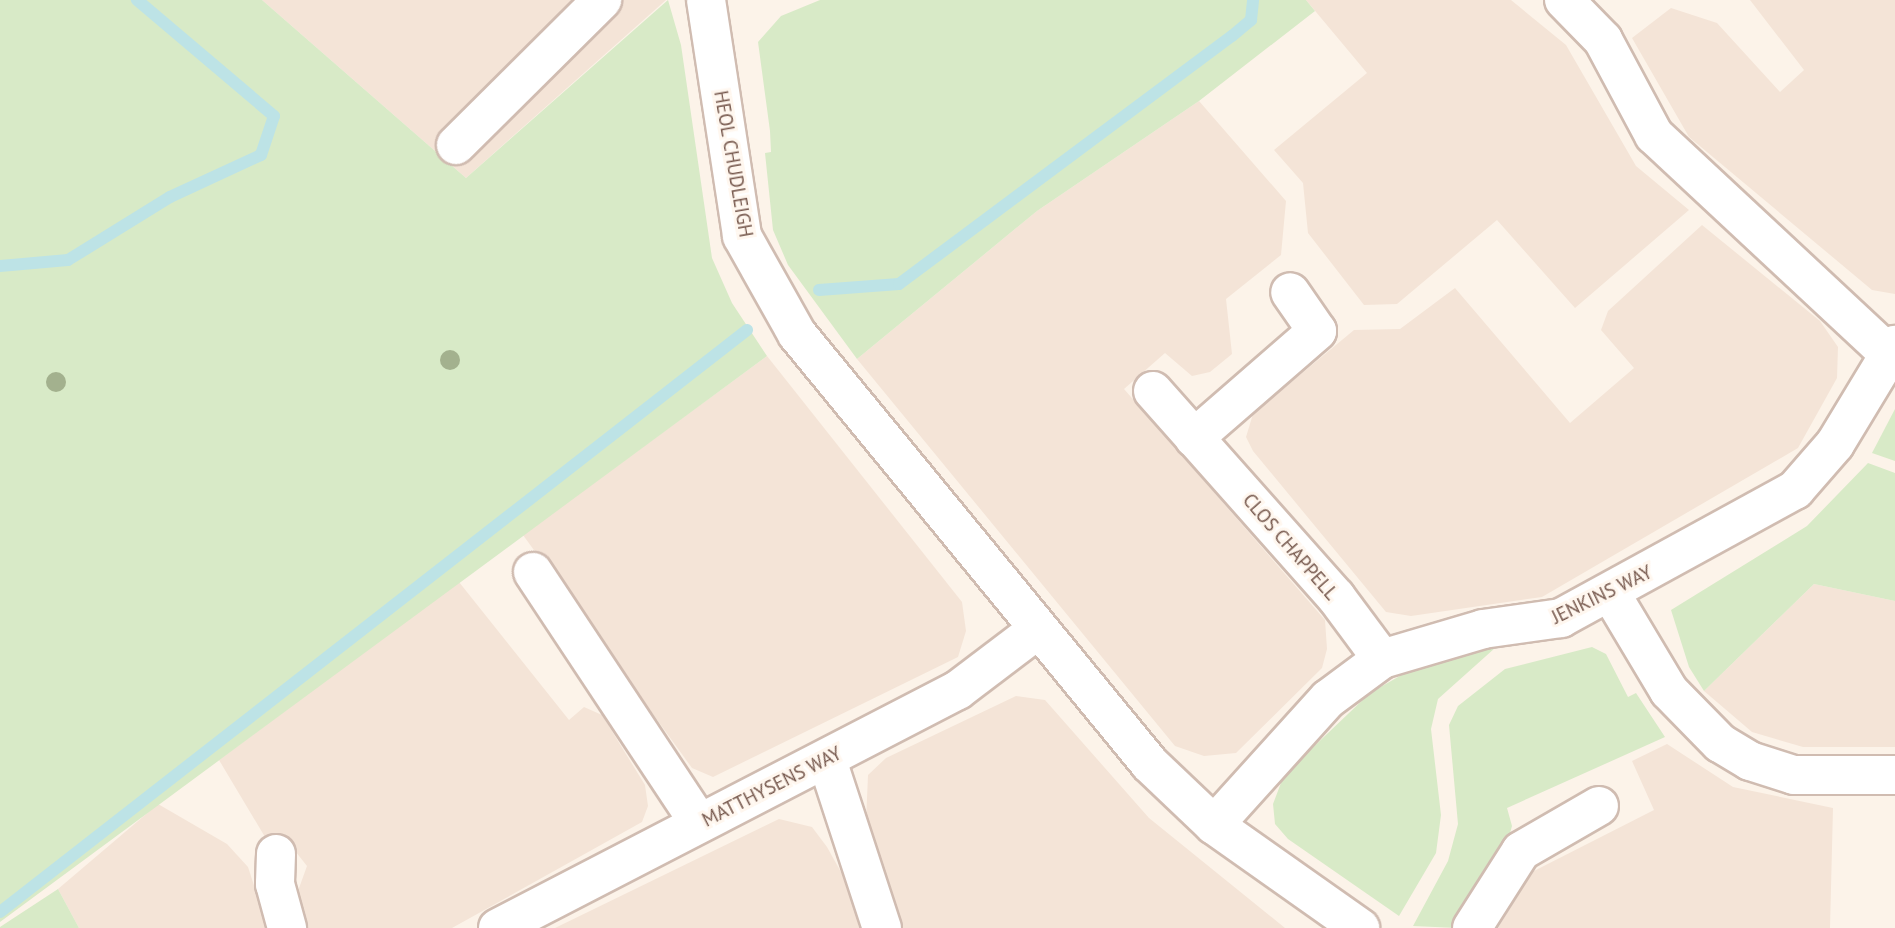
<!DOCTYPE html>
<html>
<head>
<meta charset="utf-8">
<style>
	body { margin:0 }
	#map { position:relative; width:1895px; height:928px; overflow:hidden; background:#fcf3e9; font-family:"PT Sans",sans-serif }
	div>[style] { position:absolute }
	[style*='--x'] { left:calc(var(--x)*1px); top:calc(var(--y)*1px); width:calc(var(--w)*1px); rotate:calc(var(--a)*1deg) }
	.residential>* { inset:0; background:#f4e4d7 }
	.green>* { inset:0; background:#d8eac7 }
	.stream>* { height:12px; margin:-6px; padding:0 6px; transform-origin:6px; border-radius:6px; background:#bde3e6 }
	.roads { filter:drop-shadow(2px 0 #d0bcb1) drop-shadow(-2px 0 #d0bcb1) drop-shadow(0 2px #d0bcb1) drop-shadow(0 -2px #d0bcb1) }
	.minor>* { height:38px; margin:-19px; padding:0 19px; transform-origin:19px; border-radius:19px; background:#fff }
	.trees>* { width:20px; height:20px; margin:-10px; border-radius:50%; background:#a3b18e }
	span { translate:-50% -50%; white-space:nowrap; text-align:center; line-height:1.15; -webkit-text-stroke:6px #fff7ef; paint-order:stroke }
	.street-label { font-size:19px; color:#76584d }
</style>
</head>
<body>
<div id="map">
	<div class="residential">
		<div style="clip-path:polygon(262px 0,666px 0,466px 178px)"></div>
		<div style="clip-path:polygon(1306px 0,1511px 0,1566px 45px,1636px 166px,1689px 210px,1575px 308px,1497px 220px,1397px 304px,1364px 305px,1308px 233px,1303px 183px,1274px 150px,1367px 73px)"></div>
		<div style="clip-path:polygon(1750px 0,1895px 0,1895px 294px,1872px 290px,1689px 137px,1632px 38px,1671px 8px,1717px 23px,1780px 92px,1804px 70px)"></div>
		<div style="clip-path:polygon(1199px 101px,1286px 201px,1281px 255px,1226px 299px,1232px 354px,1210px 372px,1192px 376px,1165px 353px,1124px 389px,1325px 620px,1327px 649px,1322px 668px,1236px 753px,1204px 756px,1175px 746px,857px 359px,1037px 211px)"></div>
		<div style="clip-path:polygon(1702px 225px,1820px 321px,1838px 347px,1837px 378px,1798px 448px,1542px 597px,1411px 616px,1386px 612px,1253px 451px,1246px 437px,1253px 414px,1354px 330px,1400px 329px,1455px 288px,1570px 423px,1634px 368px,1601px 330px,1608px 311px)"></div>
		<div style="clip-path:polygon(767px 356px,962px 602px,966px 631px,958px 657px,713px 777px,692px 768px,523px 535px)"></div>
		<div style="clip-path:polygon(459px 582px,569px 720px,584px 707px,602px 715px,645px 785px,648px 806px,642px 822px,452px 928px,299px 928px,294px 902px,307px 866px,288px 842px,265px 837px,219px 760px)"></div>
		<div style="clip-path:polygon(1814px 584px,1895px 601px,1895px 747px,1803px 747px,1752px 732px,1704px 691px)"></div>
		<div style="clip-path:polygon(1016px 696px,1045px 700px,1149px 818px,1285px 928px,899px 928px,866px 822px,868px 775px,886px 758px)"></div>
		<div style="clip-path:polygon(1667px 744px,1733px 787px,1833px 808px,1830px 928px,1498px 928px,1532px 872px,1654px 810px,1632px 761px)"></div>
		<div style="clip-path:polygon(158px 804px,227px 844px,248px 867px,268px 928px,79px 928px,58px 889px)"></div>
		<div style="clip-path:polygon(779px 819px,812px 827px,827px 847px,851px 890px,859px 928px,555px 928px)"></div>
	</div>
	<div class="green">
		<div style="clip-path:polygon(0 0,262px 0,466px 178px,668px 0,681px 45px,712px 258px,732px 303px,767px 356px,0 922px)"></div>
		<div style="clip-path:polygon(820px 0,1306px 0,1315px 11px,1199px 101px,1037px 211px,857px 359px,788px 265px,773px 230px,765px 153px,771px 152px,770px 131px,758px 42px,781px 16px)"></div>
		<div style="clip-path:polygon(1895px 409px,1895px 461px,1872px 453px)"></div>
		<div style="clip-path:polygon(1868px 463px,1895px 473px,1895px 601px,1814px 584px,1704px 691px,1689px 667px,1671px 610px,1807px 526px)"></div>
		<div style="clip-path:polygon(1592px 647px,1606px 654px,1628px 697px,1636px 693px,1665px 737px,1507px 808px,1512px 826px,1505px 851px,1457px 928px,1413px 926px,1448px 861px,1458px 824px,1449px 725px,1458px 706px,1505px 669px)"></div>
		<div style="clip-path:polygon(1495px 648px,1438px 699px,1431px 729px,1441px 815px,1436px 853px,1399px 916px,1288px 839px,1275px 824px,1273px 804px,1284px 775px,1370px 693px,1419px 665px)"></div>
		<div style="clip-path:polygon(58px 889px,79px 928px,0 928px,0 927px)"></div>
	</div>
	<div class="stream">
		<div style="--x:0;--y:266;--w:68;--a:-5"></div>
		<div style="--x:68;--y:260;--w:120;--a:-31.7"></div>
		<div style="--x:170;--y:197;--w:100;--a:-24.8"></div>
		<div style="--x:261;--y:155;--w:41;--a:-71.6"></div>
		<div style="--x:274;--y:116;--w:180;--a:-139.7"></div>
		<div style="--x:819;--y:290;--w:80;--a:-4.3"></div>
		<div style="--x:899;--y:284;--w:415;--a:-36.7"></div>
		<div style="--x:1232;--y:36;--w:25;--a:-40"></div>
		<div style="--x:1251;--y:20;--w:20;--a:-84"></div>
		<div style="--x:0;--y:912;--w:947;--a:-37.92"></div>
	</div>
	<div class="roads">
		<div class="minor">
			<div style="--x:706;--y:0;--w:239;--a:81.3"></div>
			<div style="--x:742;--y:236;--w:112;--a:60.7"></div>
			<div style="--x:797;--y:334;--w:556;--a:50.62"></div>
			<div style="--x:1150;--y:764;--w:88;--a:43.6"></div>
			<div style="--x:1214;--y:825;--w:179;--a:35.2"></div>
			<div style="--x:1564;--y:0;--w:56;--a:45.7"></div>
			<div style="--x:1603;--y:40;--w:108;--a:61.8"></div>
			<div style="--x:1654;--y:135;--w:320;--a:43"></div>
			<div style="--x:456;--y:145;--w:206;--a:-44.8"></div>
			<div style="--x:1153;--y:391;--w:276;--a:48.4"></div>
			<div style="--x:1336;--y:597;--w:77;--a:53.4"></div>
			<div style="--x:1194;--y:438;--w:163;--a:-41"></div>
			<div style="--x:1317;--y:331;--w:47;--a:-124.7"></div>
			<div style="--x:533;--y:572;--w:301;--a:56.5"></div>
			<div style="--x:1611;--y:594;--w:113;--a:59.1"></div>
			<div style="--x:1669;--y:691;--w:73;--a:45.6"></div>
			<div style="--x:1720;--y:743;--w:35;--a:31"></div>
			<div style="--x:1750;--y:761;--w:46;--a:17.7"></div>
			<div style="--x:1794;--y:775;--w:101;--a:0"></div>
			<div style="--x:827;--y:760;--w:177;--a:71.9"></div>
			<div style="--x:1214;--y:825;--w:170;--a:-47.9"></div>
			<div style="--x:1328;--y:699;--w:67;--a:-36.5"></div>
			<div style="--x:1382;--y:659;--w:105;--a:-16.5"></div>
			<div style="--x:1483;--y:629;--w:79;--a:-8"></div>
			<div style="--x:1561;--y:618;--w:267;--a:-28.7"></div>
			<div style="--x:1795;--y:490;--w:61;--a:-49"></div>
			<div style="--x:1835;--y:444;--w:116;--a:-58.8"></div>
			<div style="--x:276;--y:854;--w:30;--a:92"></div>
			<div style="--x:275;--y:884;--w:46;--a:74.7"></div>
			<div style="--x:498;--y:928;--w:518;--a:-27.36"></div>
			<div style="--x:958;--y:690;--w:99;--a:-37.2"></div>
			<div style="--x:1472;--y:928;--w:91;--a:-57.5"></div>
			<div style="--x:1521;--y:851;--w:90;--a:-30"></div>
		</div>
	</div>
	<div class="trees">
		<div style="left:450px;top:360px"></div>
		<div style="left:56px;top:382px"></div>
	</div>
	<div class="street-label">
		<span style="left:733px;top:164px;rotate:80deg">HEOL CHUDLEIGH</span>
		<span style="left:1290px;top:547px;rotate:49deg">CLOS CHAPPELL</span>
		<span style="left:1602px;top:595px;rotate:-26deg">JENKINS WAY</span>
		<span style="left:772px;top:787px;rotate:-27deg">MATTHYSENS WAY</span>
	</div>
</div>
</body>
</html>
